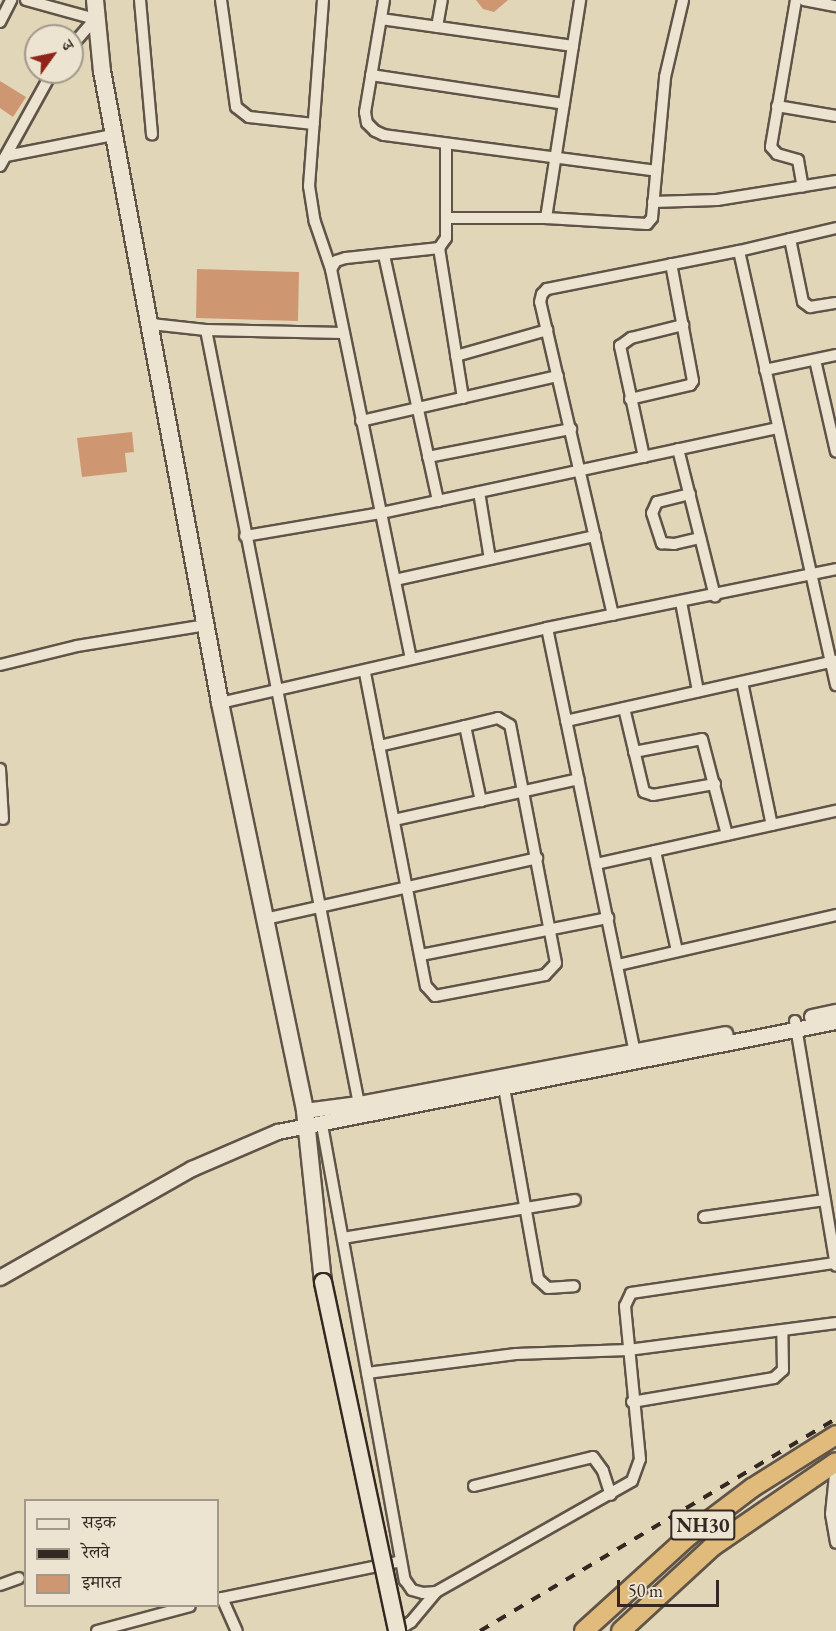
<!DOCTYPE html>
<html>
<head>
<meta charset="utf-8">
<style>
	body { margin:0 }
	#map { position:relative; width:836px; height:1631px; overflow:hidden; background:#e2d6b8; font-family:"EB Garamond","Noto Serif Devanagari",serif }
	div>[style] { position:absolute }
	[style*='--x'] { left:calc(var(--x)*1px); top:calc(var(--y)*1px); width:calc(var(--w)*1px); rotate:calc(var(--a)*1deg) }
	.building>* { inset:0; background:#ce9771 }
	.roads { filter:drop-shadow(2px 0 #605448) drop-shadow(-2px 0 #605448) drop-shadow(0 2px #605448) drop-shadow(0 -2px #605448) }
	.minor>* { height:10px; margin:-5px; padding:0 5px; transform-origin:5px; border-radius:5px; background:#ece4d1 }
	.tertiary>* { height:14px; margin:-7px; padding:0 7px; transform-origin:7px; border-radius:7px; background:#ece4d1 }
	.secondary>* { height:16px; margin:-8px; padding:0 8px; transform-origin:8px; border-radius:8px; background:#ece4d1 }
	.trunk>* { height:18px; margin:-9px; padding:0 9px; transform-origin:9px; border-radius:9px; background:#e1bb7c }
	.rail>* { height:4px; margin-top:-2px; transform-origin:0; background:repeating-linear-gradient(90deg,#342922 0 10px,transparent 0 20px) }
	.bridges { filter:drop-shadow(2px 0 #342922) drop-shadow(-2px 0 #342922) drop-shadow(0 2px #342922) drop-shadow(0 -2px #342922) }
	.secondary-bridge>* { height:16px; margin:-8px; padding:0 8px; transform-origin:8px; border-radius:8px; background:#ece4d1 }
	span { translate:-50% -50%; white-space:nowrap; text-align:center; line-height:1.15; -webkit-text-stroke:4.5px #ece4d1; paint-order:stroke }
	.shield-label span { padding:2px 4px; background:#ece4d1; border:2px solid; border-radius:4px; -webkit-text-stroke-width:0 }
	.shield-label { font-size:20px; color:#342922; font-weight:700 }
	.legend { position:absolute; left:24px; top:1499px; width:195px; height:108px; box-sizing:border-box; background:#ece4d1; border:2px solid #a2998b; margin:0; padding:8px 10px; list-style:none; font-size:18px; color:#342922 }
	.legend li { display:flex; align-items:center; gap:12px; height:30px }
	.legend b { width:30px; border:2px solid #a2998b }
	.north { position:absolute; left:24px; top:24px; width:60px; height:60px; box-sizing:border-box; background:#ece4d1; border:2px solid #a2998b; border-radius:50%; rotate:57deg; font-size:16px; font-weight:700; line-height:24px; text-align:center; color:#342922 }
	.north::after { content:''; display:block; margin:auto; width:21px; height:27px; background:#8f2418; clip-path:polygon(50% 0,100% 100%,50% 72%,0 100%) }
	.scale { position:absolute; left:617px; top:1580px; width:102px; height:27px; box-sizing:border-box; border:3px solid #342922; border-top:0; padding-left:8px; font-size:18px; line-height:21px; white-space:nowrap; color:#342922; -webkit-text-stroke:4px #ece4d1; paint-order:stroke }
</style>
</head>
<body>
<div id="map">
	<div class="building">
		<div style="clip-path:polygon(476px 0,508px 0,494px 12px,483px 9px)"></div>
		<div style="clip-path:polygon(0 81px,26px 97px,13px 117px,0 108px)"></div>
		<div style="clip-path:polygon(197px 269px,299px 272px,298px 321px,196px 318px)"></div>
		<div style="clip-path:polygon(132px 432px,134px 452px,125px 453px,127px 472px,82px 477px,77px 438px)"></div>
	</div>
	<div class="roads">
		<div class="minor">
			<div style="--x:26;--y:0;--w:72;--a:15.4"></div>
			<div style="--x:95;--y:19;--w:35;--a:131"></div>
			<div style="--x:140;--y:0;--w:135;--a:84.9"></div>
			<div style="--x:221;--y:0;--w:108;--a:82"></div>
			<div style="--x:236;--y:107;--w:16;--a:38"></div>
			<div style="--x:249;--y:117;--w:65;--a:6.1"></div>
			<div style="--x:323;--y:0;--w:187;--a:94.3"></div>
			<div style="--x:309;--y:186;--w:36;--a:81"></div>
			<div style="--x:315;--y:222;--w:50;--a:71.2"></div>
			<div style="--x:384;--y:0;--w:114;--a:99.6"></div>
			<div style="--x:365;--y:112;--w:11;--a:80"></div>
			<div style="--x:367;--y:123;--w:11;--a:45"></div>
			<div style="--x:375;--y:131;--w:10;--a:24"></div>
			<div style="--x:384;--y:135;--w:274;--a:7.5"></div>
			<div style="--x:796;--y:0;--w:149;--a:99.7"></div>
			<div style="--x:771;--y:147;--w:9;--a:49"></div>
			<div style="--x:777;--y:154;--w:22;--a:16"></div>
			<div style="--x:798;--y:160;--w:27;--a:80"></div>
			<div style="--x:804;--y:0;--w:33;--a:11"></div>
			<div style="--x:381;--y:19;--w:194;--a:8"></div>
			<div style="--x:0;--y:22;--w:25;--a:-63"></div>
			<div style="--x:437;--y:27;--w:27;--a:-80"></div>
			<div style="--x:371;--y:75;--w:195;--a:8.5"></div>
			<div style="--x:777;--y:106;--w:60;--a:9.6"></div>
			<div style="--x:446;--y:144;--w:74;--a:90"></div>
			<div style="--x:6;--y:156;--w:109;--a:-11.1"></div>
			<div style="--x:0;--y:166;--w:107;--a:-61"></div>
			<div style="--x:653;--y:202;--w:64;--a:-1.8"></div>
			<div style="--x:717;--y:200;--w:121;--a:-9.1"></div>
			<div style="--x:546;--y:218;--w:221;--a:-81.1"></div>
			<div style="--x:790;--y:239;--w:64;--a:78.3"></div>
			<div style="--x:803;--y:302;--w:9;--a:36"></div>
			<div style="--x:810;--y:307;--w:26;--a:-9"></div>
			<div style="--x:439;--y:248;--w:152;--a:80.9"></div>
			<div style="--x:739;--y:251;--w:100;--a:-13.3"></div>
			<div style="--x:384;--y:255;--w:252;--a:77.6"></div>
			<div style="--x:151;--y:324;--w:55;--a:6.2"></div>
			<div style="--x:206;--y:330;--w:137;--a:1.3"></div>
			<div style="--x:206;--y:330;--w:789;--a:78.82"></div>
			<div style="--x:456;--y:356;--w:95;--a:-15.9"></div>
			<div style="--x:815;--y:360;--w:94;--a:77.1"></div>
			<div style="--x:765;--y:370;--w:73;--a:-11.9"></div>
			<div style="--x:630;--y:399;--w:62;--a:-13.1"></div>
			<div style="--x:690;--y:385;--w:5;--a:-53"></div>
			<div style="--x:693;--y:381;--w:119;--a:-100.6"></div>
			<div style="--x:361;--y:421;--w:202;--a:-12.9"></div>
			<div style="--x:678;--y:449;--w:152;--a:75.9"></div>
			<div style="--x:428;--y:457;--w:146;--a:-11.1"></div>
			<div style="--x:644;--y:457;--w:114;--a:-102.2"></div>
			<div style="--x:620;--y:346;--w:14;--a:-36"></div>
			<div style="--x:631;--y:338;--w:54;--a:-14"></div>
			<div style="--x:479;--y:492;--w:68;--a:80.7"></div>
			<div style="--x:690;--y:494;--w:34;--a:166"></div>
			<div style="--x:657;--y:502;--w:12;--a:114"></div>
			<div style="--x:652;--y:513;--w:32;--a:72"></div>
			<div style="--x:662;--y:543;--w:12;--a:5"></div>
			<div style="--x:674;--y:544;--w:27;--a:-13"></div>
			<div style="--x:245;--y:536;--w:138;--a:-9.6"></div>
			<div style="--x:381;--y:513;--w:406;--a:-12.1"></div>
			<div style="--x:395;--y:580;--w:205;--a:-12.4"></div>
			<div style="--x:681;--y:602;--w:91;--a:79.2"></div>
			<div style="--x:613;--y:615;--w:321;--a:-103.1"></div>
			<div style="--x:540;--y:302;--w:8;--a:-76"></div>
			<div style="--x:542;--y:294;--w:7;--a:-45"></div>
			<div style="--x:547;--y:289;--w:196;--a:-11.2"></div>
			<div style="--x:739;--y:251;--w:445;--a:77.4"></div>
			<div style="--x:547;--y:628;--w:437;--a:78.3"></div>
			<div style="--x:411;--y:659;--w:398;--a:-101.6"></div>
			<div style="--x:331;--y:269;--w:9;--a:-58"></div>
			<div style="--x:336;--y:261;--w:10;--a:-17"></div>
			<div style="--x:346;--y:258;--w:94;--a:-6.1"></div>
			<div style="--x:439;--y:248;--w:12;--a:-55"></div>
			<div style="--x:446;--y:238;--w:20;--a:-90"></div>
			<div style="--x:446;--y:218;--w:100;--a:0"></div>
			<div style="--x:546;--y:218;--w:101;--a:3.4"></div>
			<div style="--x:647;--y:224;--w:8;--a:-50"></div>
			<div style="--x:652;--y:218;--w:142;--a:-84.7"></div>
			<div style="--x:665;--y:77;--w:79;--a:-76.8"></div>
			<div style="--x:0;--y:665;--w:79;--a:-13.9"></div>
			<div style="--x:77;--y:646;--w:131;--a:-9.2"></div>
			<div style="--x:365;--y:673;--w:319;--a:79"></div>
			<div style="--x:426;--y:986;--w:13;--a:48"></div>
			<div style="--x:435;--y:996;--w:112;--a:-10.8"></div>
			<div style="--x:545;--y:975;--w:16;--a:-47"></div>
			<div style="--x:556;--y:963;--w:242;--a:-100.9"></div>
			<div style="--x:510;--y:725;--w:14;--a:-150"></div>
			<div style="--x:498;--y:718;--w:34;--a:166"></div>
			<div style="--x:742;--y:682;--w:146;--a:78.2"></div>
			<div style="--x:220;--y:703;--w:335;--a:-12.9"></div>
			<div style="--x:547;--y:628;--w:295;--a:-11.5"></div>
			<div style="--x:624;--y:708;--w:86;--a:76.6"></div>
			<div style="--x:644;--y:792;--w:9;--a:18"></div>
			<div style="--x:653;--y:795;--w:63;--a:-10.1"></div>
			<div style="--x:566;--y:721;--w:276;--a:-12.6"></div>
			<div style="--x:379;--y:746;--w:88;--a:-13.1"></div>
			<div style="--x:465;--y:726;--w:77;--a:78"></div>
			<div style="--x:634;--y:752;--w:69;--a:-10.8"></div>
			<div style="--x:702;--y:739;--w:99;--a:75.4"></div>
			<div style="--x:0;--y:769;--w:50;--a:86.6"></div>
			<div style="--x:394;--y:820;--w:189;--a:-12.5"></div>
			<div style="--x:655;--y:851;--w:102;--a:77.6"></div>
			<div style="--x:596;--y:864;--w:246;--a:-12.5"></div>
			<div style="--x:265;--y:919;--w:279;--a:-12.6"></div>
			<div style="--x:421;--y:955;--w:191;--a:-11.2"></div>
			<div style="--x:618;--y:965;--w:224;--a:-12.9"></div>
			<div style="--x:795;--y:1021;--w:248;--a:80.5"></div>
			<div style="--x:503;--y:1082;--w:200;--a:79.9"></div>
			<div style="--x:538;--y:1279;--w:13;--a:42"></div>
			<div style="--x:548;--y:1288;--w:26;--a:-4"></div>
			<div style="--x:322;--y:1125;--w:463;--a:79.7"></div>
			<div style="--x:405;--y:1580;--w:12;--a:55"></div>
			<div style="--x:412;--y:1590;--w:11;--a:15"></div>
			<div style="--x:423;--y:1593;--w:13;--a:-4"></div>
			<div style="--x:436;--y:1592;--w:225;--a:-29.5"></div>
			<div style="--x:632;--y:1481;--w:23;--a:-70"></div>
			<div style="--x:640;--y:1459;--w:154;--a:-95.6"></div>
			<div style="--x:625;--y:1306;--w:14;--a:-65"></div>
			<div style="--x:631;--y:1293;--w:206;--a:-8.4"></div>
			<div style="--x:704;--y:1217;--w:122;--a:-8"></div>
			<div style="--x:343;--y:1238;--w:235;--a:-9.3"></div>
			<div style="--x:367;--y:1373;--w:150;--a:-7.3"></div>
			<div style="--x:516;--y:1354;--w:112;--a:-2"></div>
			<div style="--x:628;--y:1350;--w:210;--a:-7.4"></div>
			<div style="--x:632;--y:1402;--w:144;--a:-9.6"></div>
			<div style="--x:774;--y:1378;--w:12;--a:-42"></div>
			<div style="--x:783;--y:1370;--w:39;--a:-91"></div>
			<div style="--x:836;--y:1465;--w:49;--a:95.8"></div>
			<div style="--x:831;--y:1514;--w:29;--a:80"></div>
			<div style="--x:474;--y:1486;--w:122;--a:-13.7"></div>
			<div style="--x:593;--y:1457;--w:17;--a:54"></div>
			<div style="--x:603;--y:1471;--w:25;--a:72"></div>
			<div style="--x:0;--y:1585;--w:20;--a:-20"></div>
			<div style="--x:222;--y:1598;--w:36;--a:66"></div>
			<div style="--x:218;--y:1599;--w:187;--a:-11.7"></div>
			<div style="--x:97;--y:1631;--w:96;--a:-15"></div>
			<div style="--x:397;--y:1631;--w:17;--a:-33"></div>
			<div style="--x:411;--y:1622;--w:39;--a:-50"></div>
		</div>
		<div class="tertiary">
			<div style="--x:812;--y:1017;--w:25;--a:-12"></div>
			<div style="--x:305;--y:1111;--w:54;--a:-7.4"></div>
			<div style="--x:359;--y:1104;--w:373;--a:-10.8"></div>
			<div style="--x:0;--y:1278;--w:221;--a:-29.6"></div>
			<div style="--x:192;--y:1169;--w:94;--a:-23.3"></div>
			<div style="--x:278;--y:1132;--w:569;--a:-11.15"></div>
		</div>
		<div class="secondary">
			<div style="--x:95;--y:0;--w:71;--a:84.4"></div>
			<div style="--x:102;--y:71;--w:643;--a:79.42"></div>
			<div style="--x:220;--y:703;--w:417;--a:78.2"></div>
			<div style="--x:305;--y:1111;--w:172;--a:84"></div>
		</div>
		<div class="trunk">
			<div style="--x:584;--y:1631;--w:143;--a:-42.2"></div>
			<div style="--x:690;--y:1535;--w:78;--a:-37.2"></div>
			<div style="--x:752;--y:1488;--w:99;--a:-32.2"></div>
			<div style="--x:621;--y:1631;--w:124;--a:-42.7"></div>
			<div style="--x:712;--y:1547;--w:150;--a:-34.4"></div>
		</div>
	</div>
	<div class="rail">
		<div style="--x:480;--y:1631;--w:414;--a:-30.8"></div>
	</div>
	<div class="bridges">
		<div class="secondary-bridge">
			<div style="--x:323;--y:1282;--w:357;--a:78"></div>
		</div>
	</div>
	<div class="shield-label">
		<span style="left:703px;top:1525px">NH30</span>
	</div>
	<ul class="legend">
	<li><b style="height:8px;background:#ece4d1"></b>सड़क</li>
	<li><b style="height:8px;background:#342922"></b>रेलवे</li>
	<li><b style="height:16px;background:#ce9771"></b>इमारत</li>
	</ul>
	<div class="north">उ</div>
	<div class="scale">50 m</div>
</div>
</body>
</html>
